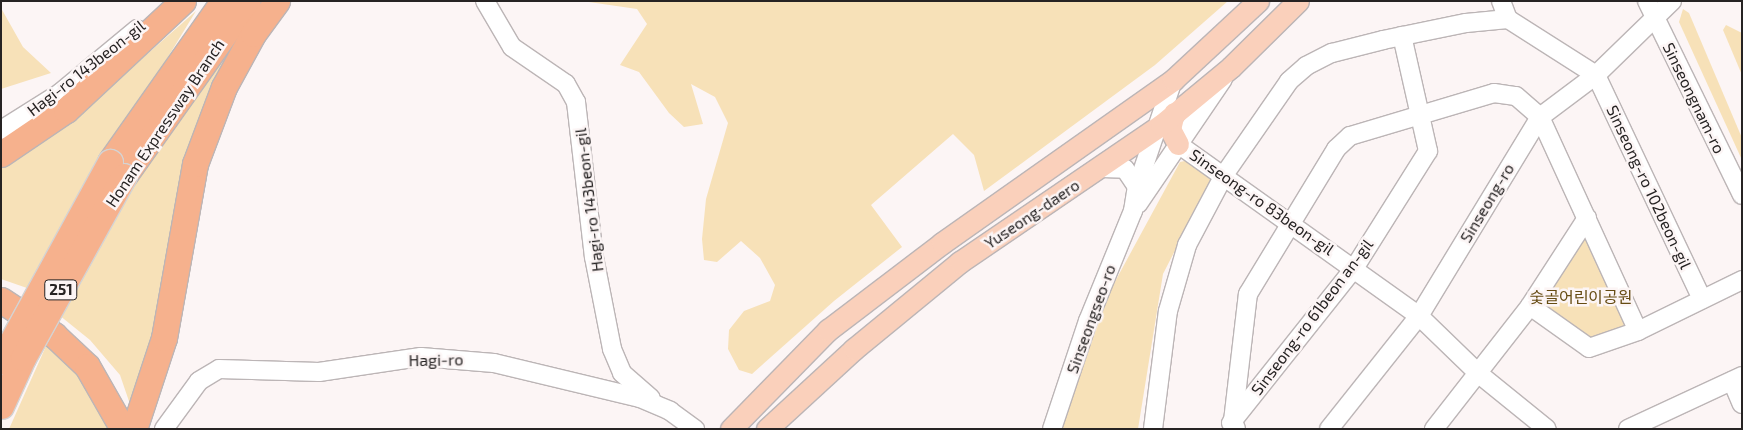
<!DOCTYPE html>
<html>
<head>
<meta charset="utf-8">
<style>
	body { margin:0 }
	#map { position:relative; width:1743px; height:430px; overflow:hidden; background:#fcf5f5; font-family:"Exo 2","Noto Sans KR",sans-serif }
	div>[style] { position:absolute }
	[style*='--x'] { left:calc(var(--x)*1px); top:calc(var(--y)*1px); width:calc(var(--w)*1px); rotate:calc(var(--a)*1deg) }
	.green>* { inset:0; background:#f7e1b8 }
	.roads { filter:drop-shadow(1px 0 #bcb5b6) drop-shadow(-1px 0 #bcb5b6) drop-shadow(0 1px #bcb5b6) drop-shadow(0 -1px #bcb5b6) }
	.minor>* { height:18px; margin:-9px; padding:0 9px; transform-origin:9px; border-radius:9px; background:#fff }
	.major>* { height:21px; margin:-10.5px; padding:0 10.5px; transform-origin:10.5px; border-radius:10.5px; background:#fad0bb }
	.highway>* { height:25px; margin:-12.5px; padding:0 12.5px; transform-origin:12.5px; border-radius:12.5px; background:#f6b18d }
	.bridges { filter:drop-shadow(1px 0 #d4d3d3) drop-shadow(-1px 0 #d4d3d3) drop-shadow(0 1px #d4d3d3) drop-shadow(0 -1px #d4d3d3) }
	.highway-bridge>* { height:25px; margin:-12.5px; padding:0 12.5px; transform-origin:12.5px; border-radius:12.5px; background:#f6b18d }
	span { translate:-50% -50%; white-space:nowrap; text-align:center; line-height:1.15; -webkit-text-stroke:5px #fcf5f5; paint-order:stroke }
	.shield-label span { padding:1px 4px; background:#fcf5f5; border:1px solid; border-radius:4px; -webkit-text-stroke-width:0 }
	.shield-label { font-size:15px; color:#262323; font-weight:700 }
	.street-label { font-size:16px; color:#262323 }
	.park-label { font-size:16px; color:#664c13 }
	.frame { position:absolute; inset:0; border:2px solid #262323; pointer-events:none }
</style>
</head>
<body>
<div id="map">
	<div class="green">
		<div style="clip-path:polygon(582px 1px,1228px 1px,1155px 65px,984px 191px,974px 155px,953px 134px,871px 205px,902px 247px,834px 301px,752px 374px,739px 370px,728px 349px,729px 330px,744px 311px,770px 301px,775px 285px,760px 258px,741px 241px,717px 262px,704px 260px,702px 239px,706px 199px,728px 123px,715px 97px,691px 84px,703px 124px,684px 127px,669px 113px,639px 72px,620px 65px,647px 24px,637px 9px)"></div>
		<div style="clip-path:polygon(1px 8px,23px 47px,51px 73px,1px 89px)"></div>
		<div style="clip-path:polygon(1683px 9px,1689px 13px,1742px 138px,1742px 160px,1679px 22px)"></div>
		<div style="clip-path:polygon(196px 11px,27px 288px,1px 279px,1px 161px,44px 135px,136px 64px)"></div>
		<div style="clip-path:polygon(249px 19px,157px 318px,132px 410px,120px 375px,90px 340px,59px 315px,135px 180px)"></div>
		<div style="clip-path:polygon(1726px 25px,1742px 33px,1742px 75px,1723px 30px)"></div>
		<div style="clip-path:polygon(1194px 159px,1212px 178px,1163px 274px,1138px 429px,1061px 429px,1105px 300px,1180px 162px)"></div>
		<div style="clip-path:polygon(1586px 236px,1629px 322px,1626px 330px,1590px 343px,1544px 311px,1541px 298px)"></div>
		<div style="clip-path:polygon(51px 335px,118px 429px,9px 429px)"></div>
	</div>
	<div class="roads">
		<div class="minor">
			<div style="--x:485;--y:1;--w:53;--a:59.6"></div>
			<div style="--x:512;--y:47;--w:65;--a:34.4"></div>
			<div style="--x:566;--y:84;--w:21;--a:61"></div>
			<div style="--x:576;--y:102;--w:156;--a:83.4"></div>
			<div style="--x:594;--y:257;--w:94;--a:78.9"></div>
			<div style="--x:612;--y:349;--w:26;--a:67"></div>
			<div style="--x:622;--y:373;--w:38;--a:41"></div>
			<div style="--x:1501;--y:1;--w:19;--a:69"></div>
			<div style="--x:1647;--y:1;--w:216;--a:63.9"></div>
			<div style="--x:1;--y:130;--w:70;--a:-32.1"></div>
			<div style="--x:60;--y:93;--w:100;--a:-39.7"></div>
			<div style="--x:1178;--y:144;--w:296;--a:35.5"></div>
			<div style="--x:1419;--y:316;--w:83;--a:44"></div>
			<div style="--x:1479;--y:374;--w:87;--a:39"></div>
			<div style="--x:1102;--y:168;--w:23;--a:2"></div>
			<div style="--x:1125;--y:169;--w:22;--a:56"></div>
			<div style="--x:1138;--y:204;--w:151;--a:-55.8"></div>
			<div style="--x:1530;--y:306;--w:72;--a:35.4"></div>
			<div style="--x:1589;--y:348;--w:52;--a:-19.1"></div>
			<div style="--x:1638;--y:331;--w:116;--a:-26.1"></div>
			<div style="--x:1732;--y:381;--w:25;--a:67"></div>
			<div style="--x:1231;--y:423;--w:199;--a:-51.5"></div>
			<div style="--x:1355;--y:267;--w:137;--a:-57.8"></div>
			<div style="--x:1428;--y:151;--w:118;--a:-102.7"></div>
			<div style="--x:164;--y:429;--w:59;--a:-53.9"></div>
			<div style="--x:199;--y:381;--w:23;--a:-31"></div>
			<div style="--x:219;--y:369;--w:100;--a:1.7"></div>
			<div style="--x:319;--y:372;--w:103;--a:-8.4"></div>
			<div style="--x:421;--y:357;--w:73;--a:4.7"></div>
			<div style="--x:494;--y:363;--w:150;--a:13.5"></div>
			<div style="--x:640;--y:398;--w:33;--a:23"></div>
			<div style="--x:670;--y:411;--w:31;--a:36"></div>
			<div style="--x:1052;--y:429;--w:114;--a:-71.6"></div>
			<div style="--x:1088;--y:321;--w:119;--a:-67.8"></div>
			<div style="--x:1133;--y:211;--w:24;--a:-81"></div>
			<div style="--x:1137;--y:187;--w:113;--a:-71.4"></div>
			<div style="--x:1153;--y:429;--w:119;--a:-82.8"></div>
			<div style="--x:1168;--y:311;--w:69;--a:-73.9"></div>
			<div style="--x:1187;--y:245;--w:79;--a:-62.1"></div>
			<div style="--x:1224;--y:175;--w:114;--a:-55.3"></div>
			<div style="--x:1289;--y:81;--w:23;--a:-41"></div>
			<div style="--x:1306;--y:66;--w:29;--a:-27"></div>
			<div style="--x:1332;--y:53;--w:53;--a:-14.3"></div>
			<div style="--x:1383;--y:40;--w:85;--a:-11.6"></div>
			<div style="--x:1466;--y:23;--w:42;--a:-5.4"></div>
			<div style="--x:1508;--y:19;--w:104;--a:32.5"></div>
			<div style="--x:1596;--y:75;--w:248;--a:64.7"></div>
			<div style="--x:1236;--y:429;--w:9;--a:-111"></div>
			<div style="--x:1233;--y:421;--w:128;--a:-83.3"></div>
			<div style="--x:1248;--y:294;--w:170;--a:-58.7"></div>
			<div style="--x:1336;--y:149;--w:19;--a:-43"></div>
			<div style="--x:1350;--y:136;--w:150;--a:-16.6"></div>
			<div style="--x:1494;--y:93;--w:22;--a:8"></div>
			<div style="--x:1516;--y:96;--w:32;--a:41"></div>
			<div style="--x:1540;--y:117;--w:235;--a:65.4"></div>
			<div style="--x:1329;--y:429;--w:144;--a:-51.5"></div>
			<div style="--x:1419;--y:316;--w:233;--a:-58.7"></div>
			<div style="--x:1540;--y:117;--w:70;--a:-36.9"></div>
			<div style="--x:1596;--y:75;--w:106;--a:-44.2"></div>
			<div style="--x:1434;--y:429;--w:156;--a:-52"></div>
			<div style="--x:1530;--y:306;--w:105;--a:-57.1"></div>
			<div style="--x:1628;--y:429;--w:126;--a:-24.9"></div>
		</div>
		<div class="major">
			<div style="--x:1174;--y:113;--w:16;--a:104"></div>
			<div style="--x:1170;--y:129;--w:17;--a:62"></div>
			<div style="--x:731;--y:429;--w:139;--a:-45.6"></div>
			<div style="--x:828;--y:330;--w:143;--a:-37.3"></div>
			<div style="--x:942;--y:243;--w:283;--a:-35.2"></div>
			<div style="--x:1173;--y:80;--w:116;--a:-42.9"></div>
			<div style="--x:767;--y:429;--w:118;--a:-42.6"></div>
			<div style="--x:854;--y:349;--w:137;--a:-39.4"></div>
			<div style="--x:960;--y:262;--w:243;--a:-34.3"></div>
			<div style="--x:1161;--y:125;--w:91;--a:-39.6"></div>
			<div style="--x:1231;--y:67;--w:94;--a:-44.6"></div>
		</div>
		<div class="highway">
			<div style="--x:1;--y:154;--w:78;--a:-34.1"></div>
			<div style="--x:66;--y:110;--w:160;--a:-43"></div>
			<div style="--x:110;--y:162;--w:197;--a:-54.9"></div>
			<div style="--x:124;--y:176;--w:214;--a:-54.7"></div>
			<div style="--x:1;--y:300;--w:64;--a:33.4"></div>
			<div style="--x:54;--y:335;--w:45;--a:43.2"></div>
			<div style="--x:87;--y:366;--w:73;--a:60.3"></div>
			<div style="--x:134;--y:429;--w:96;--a:-71.8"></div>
			<div style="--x:164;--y:338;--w:177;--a:-79.9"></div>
			<div style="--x:195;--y:164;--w:82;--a:-69.4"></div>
			<div style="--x:224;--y:87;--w:60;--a:-61.3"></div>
			<div style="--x:253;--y:34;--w:41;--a:-54"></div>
		</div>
	</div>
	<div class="bridges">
		<div class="highway-bridge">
			<div style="--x:1;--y:361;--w:227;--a:-61.3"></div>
			<div style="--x:1;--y:406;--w:53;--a:-65.4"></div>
			<div style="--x:23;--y:358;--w:208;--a:-61"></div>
		</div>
	</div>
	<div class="shield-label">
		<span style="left:61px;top:290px">251</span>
	</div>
	<div class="street-label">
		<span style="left:86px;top:68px;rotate:-38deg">Hagi-ro 143beon-gil</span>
		<span style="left:1694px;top:98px;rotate:64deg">Sinseongnam-ro</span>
		<span style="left:165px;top:123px;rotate:-56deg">Honam Expressway Branch</span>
		<span style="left:1649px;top:187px;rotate:65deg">Sinseong-ro 102beon-gil</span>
		<span style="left:589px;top:200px;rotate:-97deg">Hagi-ro 143beon-gil</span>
		<span style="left:1262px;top:202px;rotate:35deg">Sinseong-ro 83beon-gil</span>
		<span style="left:1487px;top:203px;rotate:-59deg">Sinseong-ro</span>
		<span style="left:1032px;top:214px;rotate:-34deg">Yuseong-daero</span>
		<span style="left:1312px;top:317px;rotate:-53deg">Sinseong-ro 61beon an-gil</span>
		<span style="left:1091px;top:319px;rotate:-70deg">Sinseongseo-ro</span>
		<span style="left:436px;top:360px;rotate:-1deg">Hagi-ro</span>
	</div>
	<div class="park-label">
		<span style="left:1581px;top:297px">숯골어린이공원</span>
	</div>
	<div class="frame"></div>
</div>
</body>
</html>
